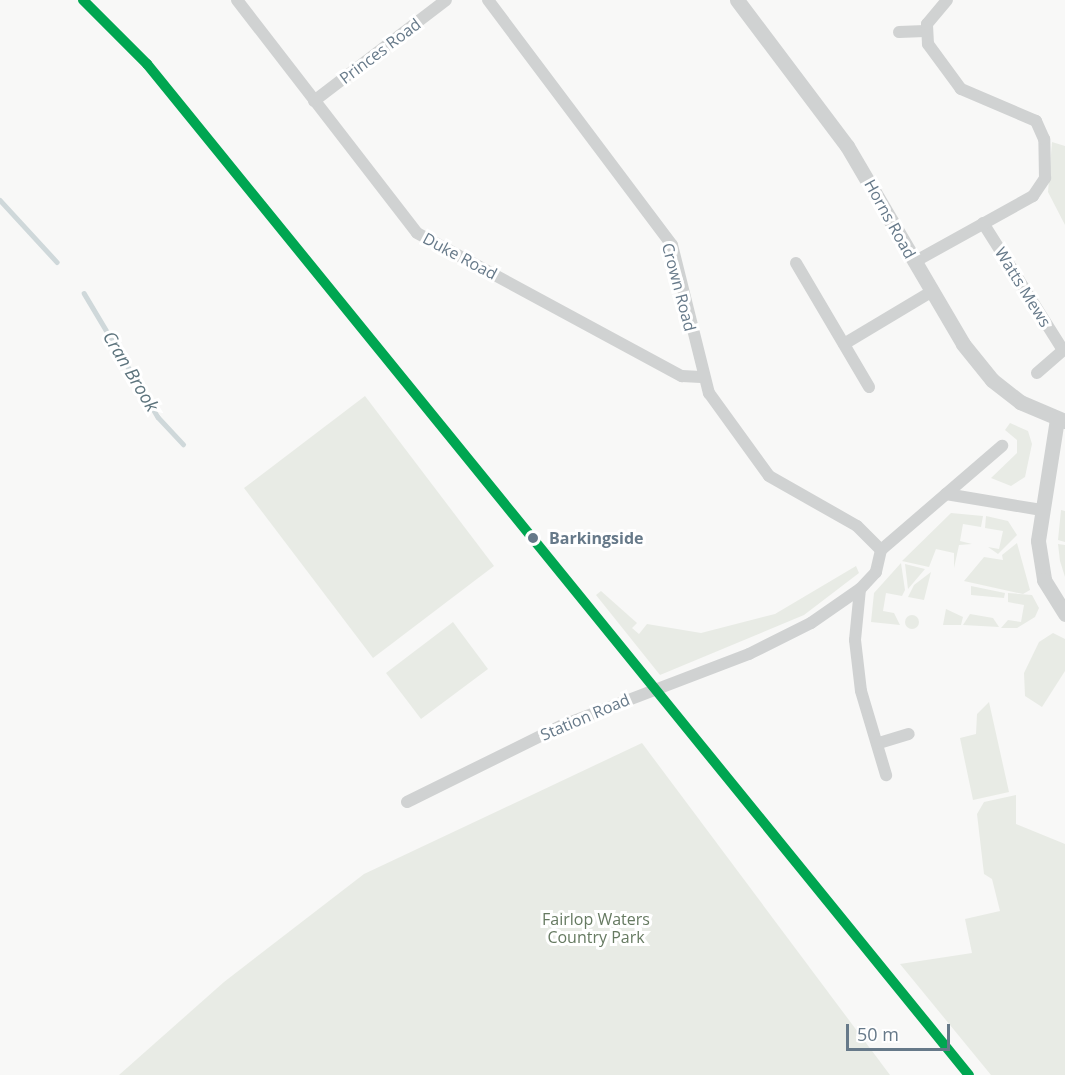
<!DOCTYPE html>
<html>
<head>
<meta charset="utf-8">
<style>
	body { margin:0 }
	#map { position:relative; width:1065px; height:1075px; overflow:hidden; background:#f8f8f7; font-family:"Open Sans",sans-serif }
	div>[style] { position:absolute }
	[style*='--x'] { left:calc(var(--x)*1px); top:calc(var(--y)*1px); width:calc(var(--w)*1px); rotate:calc(var(--a)*1deg) }
	.green>* { inset:0; background:#e8ebe5 }
	.round { border-radius:50% }
	.stream>* { height:4.5px; margin:-2.25px; padding:0 2.25px; transform-origin:2.25px; border-radius:2.25px; background:#cfd8da }
	.minor>* { height:12px; margin:-6px; padding:0 6px; transform-origin:6px; border-radius:6px; background:#d0d2d2 }
	.tertiary>* { height:15px; margin:-7.5px; padding:0 7.5px; transform-origin:7.5px; border-radius:7.5px; background:#d0d2d2 }
	.metro-1>* { height:10px; margin:-5px; padding:0 5px; transform-origin:5px; border-radius:5px; background:#00a651 }
	.dots>* { width:16px; height:16px; translate:-50% -50%; box-sizing:border-box; border:3px solid #fff; border-radius:50% }
	span { translate:-50% -50%; white-space:nowrap; text-align:center; line-height:1.15; -webkit-text-stroke:6px #fff; paint-order:stroke }
	.street-label { font-size:16px; color:#667989 }
	.stop-label { font-size:16px; color:#667989; font-weight:700 }
	.left { translate:0 -50%; text-align:left }
	.park-label { font-size:16px; color:#667a61 }
	.water-label { font-size:18px; color:#5d747d; font-style:italic }
	.scale { position:absolute; left:846px; top:1024px; width:104px; height:27px; box-sizing:border-box; border:3px solid #667989; border-top:0; padding-left:8px; font-size:18px; line-height:21px; white-space:nowrap; color:#667989; -webkit-text-stroke:4px #fff; paint-order:stroke }
</style>
</head>
<body>
<div id="map">
	<div class="green">
		<div style="clip-path:polygon(1052px 142px,1065px 146px,1065px 225px,1048px 192px)"></div>
		<div style="clip-path:polygon(365px 396px,494px 566px,373px 658px,244px 488px)"></div>
		<div style="clip-path:polygon(1010px 423px,1028px 431px,1032px 444px,1025px 477px,1011px 486px,991px 478px,1017px 453px,1017px 440px,1005px 430px)"></div>
		<div style="clip-path:polygon(1061px 510px,1065px 511px,1065px 542px,1058px 540px)"></div>
		<div style="clip-path:polygon(951px 513px,983px 516px,981px 527px,963px 524px,960px 541px,972px 544px,959px 545px,954px 568px,954px 553px,936px 549px,929px 567px,902px 561px)"></div>
		<div style="clip-path:polygon(986px 516px,1008px 521px,1017px 535px,998px 554px,988px 547px,999px 549px,1003px 531px,985px 528px)"></div>
		<div style="clip-path:polygon(1017px 543px,1030px 590px,1023px 594px,964px 581px,984px 557px,1003px 560px,1002px 555px)"></div>
		<div style="clip-path:polygon(1058px 544px,1065px 545px,1065px 577px,1060px 561px)"></div>
		<div style="clip-path:polygon(901px 563px,905px 590px,902px 596px,886px 593px,883px 611px,894px 613px,900px 625px,871px 622px,874px 593px)"></div>
		<div style="clip-path:polygon(905px 564px,925px 569px,908px 589px)"></div>
		<div style="clip-path:polygon(856px 566px,859px 573px,804px 615px,660px 675px,596px 595px,601px 591px,637px 623px,632px 628px,639px 634px,647px 624px,701px 633px,775px 614px)"></div>
		<div style="clip-path:polygon(931px 572px,924px 600px,908px 597px,914px 585px)"></div>
		<div style="clip-path:polygon(971px 586px,1005px 593px,1004px 598px,971px 595px)"></div>
		<div style="clip-path:polygon(1008px 593px,1032px 595px,1039px 608px,1035px 617px,1017px 628px,1001px 628px,1008px 620px,1021px 622px,1024px 605px,1008px 602px)"></div>
		<div style="clip-path:polygon(946px 609px,963px 617px,961px 625px,943px 625px)"></div>
		<div style="clip-path:polygon(970px 614px,993px 618px,999px 627px,963px 625px)"></div>
		<div class="round" style="left:905px;top:615px;width:14px;height:14px"></div>
		<div style="clip-path:polygon(453px 622px,488px 669px,421px 719px,386px 673px)"></div>
		<div style="clip-path:polygon(1053px 633px,1065px 639px,1065px 671px,1042px 707px,1025px 696px,1024px 673px,1039px 642px)"></div>
		<div style="clip-path:polygon(989px 702px,1009px 792px,973px 800px,960px 738px,976px 734px,977px 714px)"></div>
		<div style="clip-path:polygon(642px 743px,890px 1075px,119px 1075px,224px 982px,364px 874px)"></div>
		<div style="clip-path:polygon(1016px 795px,1016px 824px,1065px 844px,1065px 1075px,991px 1075px,900px 964px,972px 953px,965px 919px,1000px 911px,992px 879px,984px 874px,977px 814px,984px 802px)"></div>
	</div>
	<div class="stream">
		<div style="--x:0;--y:200;--w:84;--a:47.4"></div>
		<div style="--x:84;--y:293;--w:144;--a:59.2"></div>
		<div style="--x:158;--y:417;--w:37;--a:47"></div>
	</div>
	<div class="minor">
		<div style="--x:237;--y:0;--w:294;--a:52.3"></div>
		<div style="--x:417;--y:233;--w:301;--a:28.4"></div>
		<div style="--x:682;--y:376;--w:19;--a:3"></div>
		<div style="--x:488;--y:0;--w:306;--a:53.1"></div>
		<div style="--x:672;--y:245;--w:153;--a:76"></div>
		<div style="--x:709;--y:393;--w:102;--a:54.1"></div>
		<div style="--x:769;--y:476;--w:101;--a:29.6"></div>
		<div style="--x:857;--y:526;--w:34;--a:45"></div>
		<div style="--x:899;--y:32;--w:26;--a:-2"></div>
		<div style="--x:314;--y:101;--w:166;--a:-37.4"></div>
		<div style="--x:983;--y:223;--w:150;--a:57.8"></div>
		<div style="--x:914;--y:262;--w:136;--a:-29"></div>
		<div style="--x:1033;--y:196;--w:22;--a:-56"></div>
		<div style="--x:1045;--y:178;--w:39;--a:-91"></div>
		<div style="--x:1044;--y:139;--w:20;--a:-114"></div>
		<div style="--x:1036;--y:121;--w:82;--a:-156.9"></div>
		<div style="--x:961;--y:89;--w:56;--a:-126.3"></div>
		<div style="--x:928;--y:44;--w:20;--a:-93"></div>
		<div style="--x:927;--y:24;--w:31;--a:-50"></div>
		<div style="--x:796;--y:263;--w:144;--a:59.5"></div>
		<div style="--x:844;--y:344;--w:101;--a:-30.9"></div>
		<div style="--x:1037;--y:373;--w:37;--a:-41"></div>
		<div style="--x:946;--y:494;--w:97;--a:9.5"></div>
		<div style="--x:881;--y:550;--w:23;--a:103"></div>
		<div style="--x:876;--y:572;--w:23;--a:133"></div>
		<div style="--x:860;--y:589;--w:51;--a:95.6"></div>
		<div style="--x:855;--y:640;--w:51;--a:83.3"></div>
		<div style="--x:861;--y:691;--w:88;--a:73.4"></div>
		<div style="--x:881;--y:550;--w:160;--a:-40.7"></div>
		<div style="--x:879;--y:743;--w:31;--a:-17"></div>
		<div style="--x:407;--y:802;--w:174;--a:-26.3"></div>
		<div style="--x:563;--y:725;--w:199;--a:-20.9"></div>
		<div style="--x:749;--y:654;--w:69;--a:-26.6"></div>
		<div style="--x:811;--y:623;--w:60;--a:-34.8"></div>
	</div>
	<div class="tertiary">
		<div style="--x:737;--y:0;--w:183;--a:53"></div>
		<div style="--x:847;--y:146;--w:229;--a:59.6"></div>
		<div style="--x:963;--y:344;--w:46;--a:51.1"></div>
		<div style="--x:992;--y:380;--w:36;--a:38"></div>
		<div style="--x:1020;--y:402;--w:49;--a:22.9"></div>
		<div style="--x:1057;--y:419;--w:123;--a:98.9"></div>
		<div style="--x:1038;--y:541;--w:39;--a:81"></div>
		<div style="--x:1044;--y:580;--w:40;--a:58"></div>
	</div>
	<div class="metro-1">
		<div style="--x:83;--y:0;--w:91;--a:45"></div>
		<div style="--x:147;--y:64;--w:1303;--a:50.89"></div>
	</div>
	<div class="dots">
		<div style="left:533px;top:538px;background:#667989"></div>
	</div>
	<div class="street-label">
		<span style="left:380px;top:51px;rotate:-37deg">Princes Road</span>
		<span style="left:890px;top:219px;rotate:61deg">Horns Road</span>
		<span style="left:460px;top:256px;rotate:28deg">Duke Road</span>
		<span style="left:679px;top:287px;rotate:75deg">Crown Road</span>
		<span style="left:1023px;top:287px;rotate:58deg">Watts Mews</span>
		<span style="left:585px;top:717px;rotate:-23deg">Station Road</span>
	</div>
	<div class="stop-label">
		<span class="left" style="left:549px;top:538px">Barkingside</span>
	</div>
	<div class="park-label">
		<span style="left:596px;top:928px">Fairlop Waters<br>Country Park</span>
	</div>
	<div class="water-label">
		<span style="left:131px;top:371px;rotate:59deg">Cran Brook</span>
	</div>
	<div class="scale">50 m</div>
</div>
</body>
</html>
